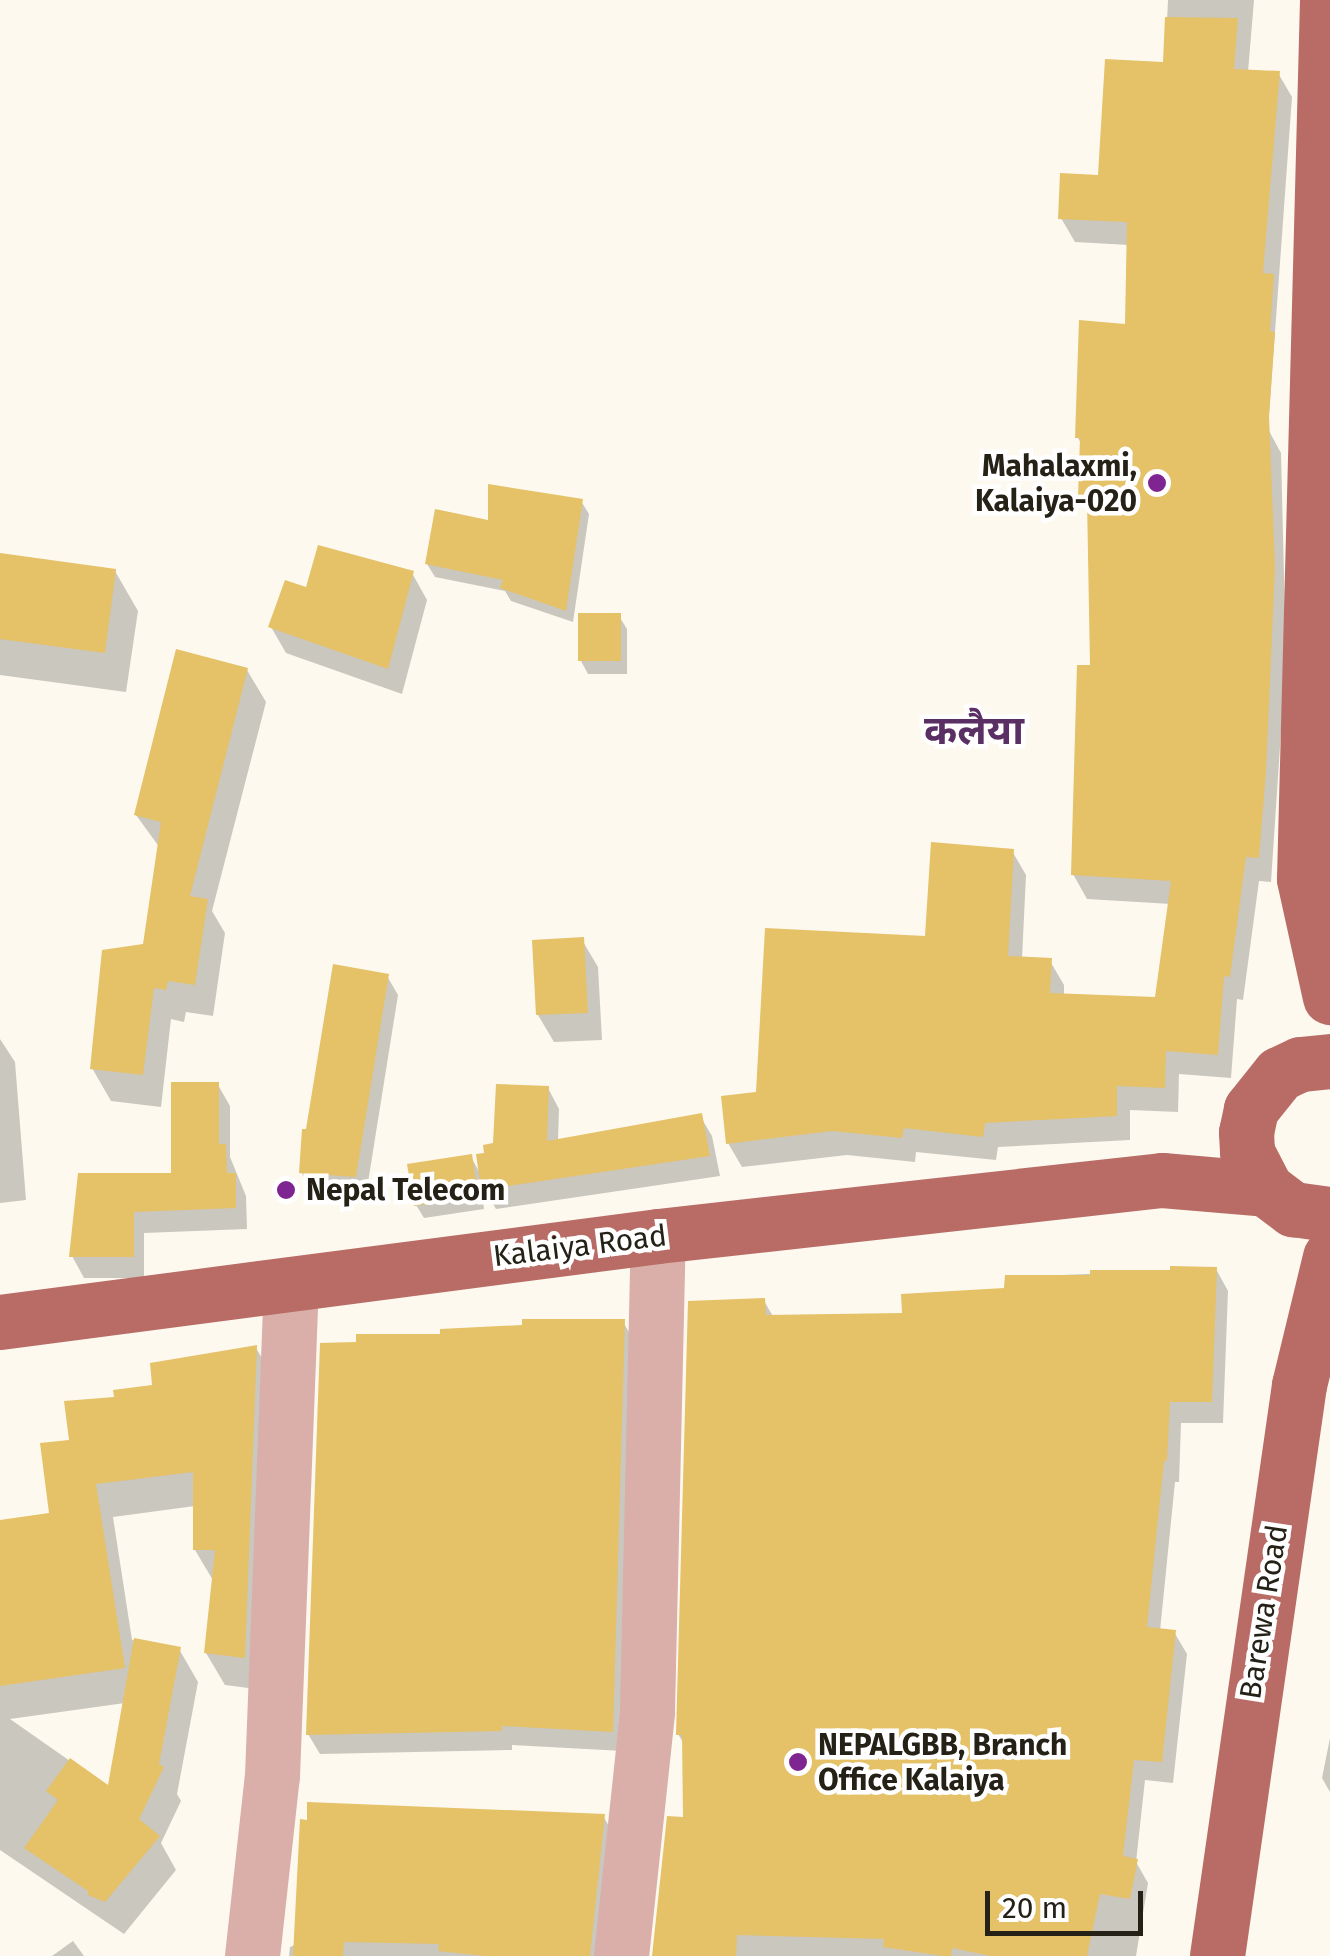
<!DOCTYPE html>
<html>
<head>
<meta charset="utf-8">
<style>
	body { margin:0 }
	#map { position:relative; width:1330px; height:1956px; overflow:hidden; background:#fdf9ef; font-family:"Fira Sans","Noto Sans Devanagari",sans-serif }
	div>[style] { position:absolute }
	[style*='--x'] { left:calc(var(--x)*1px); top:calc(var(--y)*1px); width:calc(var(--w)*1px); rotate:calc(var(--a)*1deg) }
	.shadow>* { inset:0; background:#0003 }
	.building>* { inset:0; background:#e5c167 }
	.minor>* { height:55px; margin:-27.5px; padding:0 27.5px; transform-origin:27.5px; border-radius:27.5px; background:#daaea9 }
	.major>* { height:55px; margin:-27.5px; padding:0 27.5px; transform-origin:27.5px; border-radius:27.5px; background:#b96c66 }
	.dots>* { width:28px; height:28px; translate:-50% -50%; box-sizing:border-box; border:5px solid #fff; border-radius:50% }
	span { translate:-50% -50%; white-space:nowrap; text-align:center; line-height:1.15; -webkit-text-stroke:9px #fff; paint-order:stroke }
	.poi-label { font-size:30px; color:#252117; font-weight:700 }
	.right { translate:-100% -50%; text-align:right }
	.left { translate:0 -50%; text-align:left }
	.street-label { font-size:30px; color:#252117 }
	.district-label { font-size:40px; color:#5a2f64; font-weight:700 }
	.scale { position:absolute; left:985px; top:1891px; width:158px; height:45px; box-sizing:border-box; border:5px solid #252117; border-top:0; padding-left:12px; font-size:30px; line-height:35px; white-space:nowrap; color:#252117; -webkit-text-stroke:8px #fff; paint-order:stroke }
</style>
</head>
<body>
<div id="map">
	<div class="shadow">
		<div style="clip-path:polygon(1168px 0,1254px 0,1248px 72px,1278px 73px,1292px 97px,1268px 429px,1281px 453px,1286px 657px,1271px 882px,1259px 881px,1243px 1000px,1237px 999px,1231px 1078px,1179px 1074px,1178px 1112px,1130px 1110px,1130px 1140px,998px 1147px,996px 1160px,916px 1152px,915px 1162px,847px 1155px,742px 1167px,728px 1143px,758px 1094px,927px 938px,1012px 851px,1026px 875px,1022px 959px,1050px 961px,1064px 985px,1064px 996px,1158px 1000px,1171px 904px,1087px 899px,1073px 874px,1092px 668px,1090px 515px,1080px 498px,1082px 445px,1078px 438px,1128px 327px,1129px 245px,1075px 242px,1061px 218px,1100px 177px,1165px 65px)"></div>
		<div style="clip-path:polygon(581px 501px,589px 514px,573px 622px,511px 601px,505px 591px,435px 577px,427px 564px,490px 523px)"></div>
		<div style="clip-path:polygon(0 556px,115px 571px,138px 611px,126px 692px,0 675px)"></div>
		<div style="clip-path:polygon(412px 573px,427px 600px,402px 694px,286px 653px,271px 627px,308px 591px)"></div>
		<div style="clip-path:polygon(619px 616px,627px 629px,627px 674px,588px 674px,581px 661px)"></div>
		<div style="clip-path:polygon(247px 670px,266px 702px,212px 911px,225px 933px,213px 1016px,186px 1012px,184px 1022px,171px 1019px,161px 1107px,111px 1101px,92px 1068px,145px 946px,160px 848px,136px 815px)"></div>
		<div style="clip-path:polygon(582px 940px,598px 967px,602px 1040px,554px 1042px,538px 1015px)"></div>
		<div style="clip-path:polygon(387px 976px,398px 995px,366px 1195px,312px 1190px,301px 1172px,308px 1132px)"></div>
		<div style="clip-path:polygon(0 1039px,15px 1062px,26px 1200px,0 1203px)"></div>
		<div style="clip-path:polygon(218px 1085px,230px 1106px,230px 1157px,246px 1196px,247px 1229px,144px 1233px,144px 1278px,84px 1278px,72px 1256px,174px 1175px)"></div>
		<div style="clip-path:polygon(548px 1088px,559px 1109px,558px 1142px,700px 1116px,712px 1136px,720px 1176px,496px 1209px,481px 1183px,484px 1209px,424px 1218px,416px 1205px,471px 1157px,481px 1175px,487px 1155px)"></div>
		<div style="clip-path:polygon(1216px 1269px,1228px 1291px,1223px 1423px,1181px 1423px,1179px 1482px,1175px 1482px,1160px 1631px,1174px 1632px,1187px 1654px,1173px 1783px,1145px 1780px,1136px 1862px,1148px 1883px,1136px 1956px,655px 1956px,686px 1820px,684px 1744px,678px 1734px,764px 1301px,774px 1318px,905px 1316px,1007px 1291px,1007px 1277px)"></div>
		<div style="clip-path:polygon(623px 1322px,635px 1342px,623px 1751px,512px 1745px,512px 1750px,320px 1754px,308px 1734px,443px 1337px)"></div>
		<div style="clip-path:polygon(evenodd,256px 1348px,275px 1380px,263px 1690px,225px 1685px,206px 1653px,214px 1582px,195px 1550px,195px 1506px,113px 1517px,132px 1640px,179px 1649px,198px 1682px,177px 1794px,181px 1801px,161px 1843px,176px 1870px,124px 1934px,0 1850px,0 1523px,52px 1515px,72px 1442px,116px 1399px,256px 1348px,125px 1703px,110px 1789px,10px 1719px,125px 1703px)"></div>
		<div style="clip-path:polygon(1330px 1738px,1330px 1792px,1322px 1778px)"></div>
		<div style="clip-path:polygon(603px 1816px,616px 1838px,606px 1956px,289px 1956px,290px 1947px)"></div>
		<div style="clip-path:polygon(73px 1941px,84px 1956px,52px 1956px)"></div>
	</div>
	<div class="building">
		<div style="clip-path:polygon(1165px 17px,1238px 18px,1234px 69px,1280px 71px,1263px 273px,1274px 274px,1270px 331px,1275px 332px,1269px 416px,1275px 567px,1266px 772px,1259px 858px,1246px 857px,1230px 977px,1224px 976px,1218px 1055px,1166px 1051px,1165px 1088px,1117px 1086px,1117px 1116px,985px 1123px,983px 1137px,904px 1128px,902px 1138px,832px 1131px,726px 1144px,721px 1096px,756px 1092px,765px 928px,925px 936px,931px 842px,1014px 849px,1008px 956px,1052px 958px,1050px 993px,1155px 997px,1171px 881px,1071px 875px,1077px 665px,1090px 665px,1087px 499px,1078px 499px,1080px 438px,1075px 438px,1079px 320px,1125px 324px,1127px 222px,1058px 219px,1060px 173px,1098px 175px,1105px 59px,1163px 62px)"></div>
		<div style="clip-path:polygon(488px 484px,583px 499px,566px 611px,500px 588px,503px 580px,425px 564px,435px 509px,488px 520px)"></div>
		<div style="clip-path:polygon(318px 545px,414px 571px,388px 669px,268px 627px,285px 580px,306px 587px)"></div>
		<div style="clip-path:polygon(0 553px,116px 569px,105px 653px,0 639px)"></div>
		<div style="clip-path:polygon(578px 613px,621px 613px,621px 661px,578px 661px)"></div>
		<div style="clip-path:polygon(176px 649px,248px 668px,190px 896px,208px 899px,195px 985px,168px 981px,166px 990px,154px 988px,143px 1075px,90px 1069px,102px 950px,143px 944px,161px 822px,134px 815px)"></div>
		<div style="clip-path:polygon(584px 937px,588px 1013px,536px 1015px,532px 940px)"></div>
		<div style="clip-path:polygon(333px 964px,389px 974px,356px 1177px,299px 1173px,302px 1129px,306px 1129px)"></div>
		<div style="clip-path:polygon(171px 1082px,219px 1082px,219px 1144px,226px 1144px,227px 1173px,236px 1173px,236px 1208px,134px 1212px,134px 1257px,69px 1257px,78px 1173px,171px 1173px)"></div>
		<div style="clip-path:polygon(496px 1084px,549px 1086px,547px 1141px,702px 1113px,710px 1156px,481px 1190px,476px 1154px,484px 1153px,483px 1145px,493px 1143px)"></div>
		<div style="clip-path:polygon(472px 1154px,478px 1196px,414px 1206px,407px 1164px)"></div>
		<div style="clip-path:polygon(1170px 1266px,1217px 1267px,1212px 1402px,1170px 1402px,1167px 1461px,1164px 1461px,1147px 1627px,1176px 1630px,1162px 1762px,1134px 1760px,1123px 1856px,1138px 1859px,1130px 1899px,1100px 1894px,1087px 1956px,991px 1956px,952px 1948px,951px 1956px,943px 1956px,883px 1947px,884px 1939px,737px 1935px,736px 1956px,652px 1956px,667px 1816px,683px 1817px,682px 1735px,676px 1735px,688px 1301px,765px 1298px,766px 1315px,902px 1313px,901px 1294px,1004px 1288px,1005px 1275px,1090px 1275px,1090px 1270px,1170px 1270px)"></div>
		<div style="clip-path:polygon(522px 1319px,625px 1319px,613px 1732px,502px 1726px,502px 1731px,306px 1735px,320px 1343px,356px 1342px,356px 1334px,440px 1334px,440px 1329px,522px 1325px)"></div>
		<div style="clip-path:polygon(257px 1345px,245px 1658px,204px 1653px,215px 1550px,193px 1550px,193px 1472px,96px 1484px,125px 1668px,0 1686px,0 1520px,49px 1513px,40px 1443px,69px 1440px,64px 1401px,114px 1397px,113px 1390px,152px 1385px,150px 1363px)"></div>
		<div style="clip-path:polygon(134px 1638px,181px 1647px,159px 1764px,164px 1767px,139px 1819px,160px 1836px,105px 1902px,88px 1895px,88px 1891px,24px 1848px,58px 1800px,46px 1791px,70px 1758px,108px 1785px)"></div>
		<div style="clip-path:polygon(307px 1802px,605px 1814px,590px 1956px,485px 1956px,438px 1951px,439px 1944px,344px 1942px,343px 1956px,293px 1956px,300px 1819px,307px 1820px)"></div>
	</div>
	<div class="minor">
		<div style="--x:252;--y:1956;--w:181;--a:-83.7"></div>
		<div style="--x:272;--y:1776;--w:492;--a:-87.8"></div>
		<div style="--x:621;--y:1956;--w:246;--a:-83.9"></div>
		<div style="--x:647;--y:1711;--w:475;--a:-88.7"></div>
	</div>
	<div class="major">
		<div style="--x:1327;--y:0;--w:879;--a:91.5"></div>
		<div style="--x:1304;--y:879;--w:121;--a:77.6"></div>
		<div style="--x:1330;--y:1061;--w:30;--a:174"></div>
		<div style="--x:1300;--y:1064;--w:23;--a:155"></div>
		<div style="--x:1279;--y:1074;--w:45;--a:128.7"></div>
		<div style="--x:1251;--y:1109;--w:24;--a:102"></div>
		<div style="--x:1246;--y:1132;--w:20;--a:87"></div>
		<div style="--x:1247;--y:1152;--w:42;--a:62.8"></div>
		<div style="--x:1266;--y:1189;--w:34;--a:37"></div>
		<div style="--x:1293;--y:1209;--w:37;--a:8"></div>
		<div style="--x:0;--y:1322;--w:664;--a:-7.45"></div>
		<div style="--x:658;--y:1236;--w:507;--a:-6.34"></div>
		<div style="--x:1162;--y:1180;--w:104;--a:4.9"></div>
		<div style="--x:1217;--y:1956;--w:577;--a:-81.83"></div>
		<div style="--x:1299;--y:1385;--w:132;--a:-76.4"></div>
	</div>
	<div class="dots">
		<div style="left:1157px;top:483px;background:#7f2592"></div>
		<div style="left:286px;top:1190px;background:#7f2592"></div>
		<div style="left:798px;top:1762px;background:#7f2592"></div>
	</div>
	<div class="poi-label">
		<span class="right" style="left:1137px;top:483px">Mahalaxmi,<br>Kalaiya-020</span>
		<span class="left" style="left:306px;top:1190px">Nepal Telecom</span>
		<span class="left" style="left:818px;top:1762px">NEPALGBB, Branch<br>Office Kalaiya</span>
	</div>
	<div class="street-label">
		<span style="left:580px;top:1246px;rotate:-7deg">Kalaiya Road</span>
		<span style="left:1264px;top:1612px;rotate:-81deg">Barewa Road</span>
	</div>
	<div class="district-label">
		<span style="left:974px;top:731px">कलैया</span>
	</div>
	<div class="scale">20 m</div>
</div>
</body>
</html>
